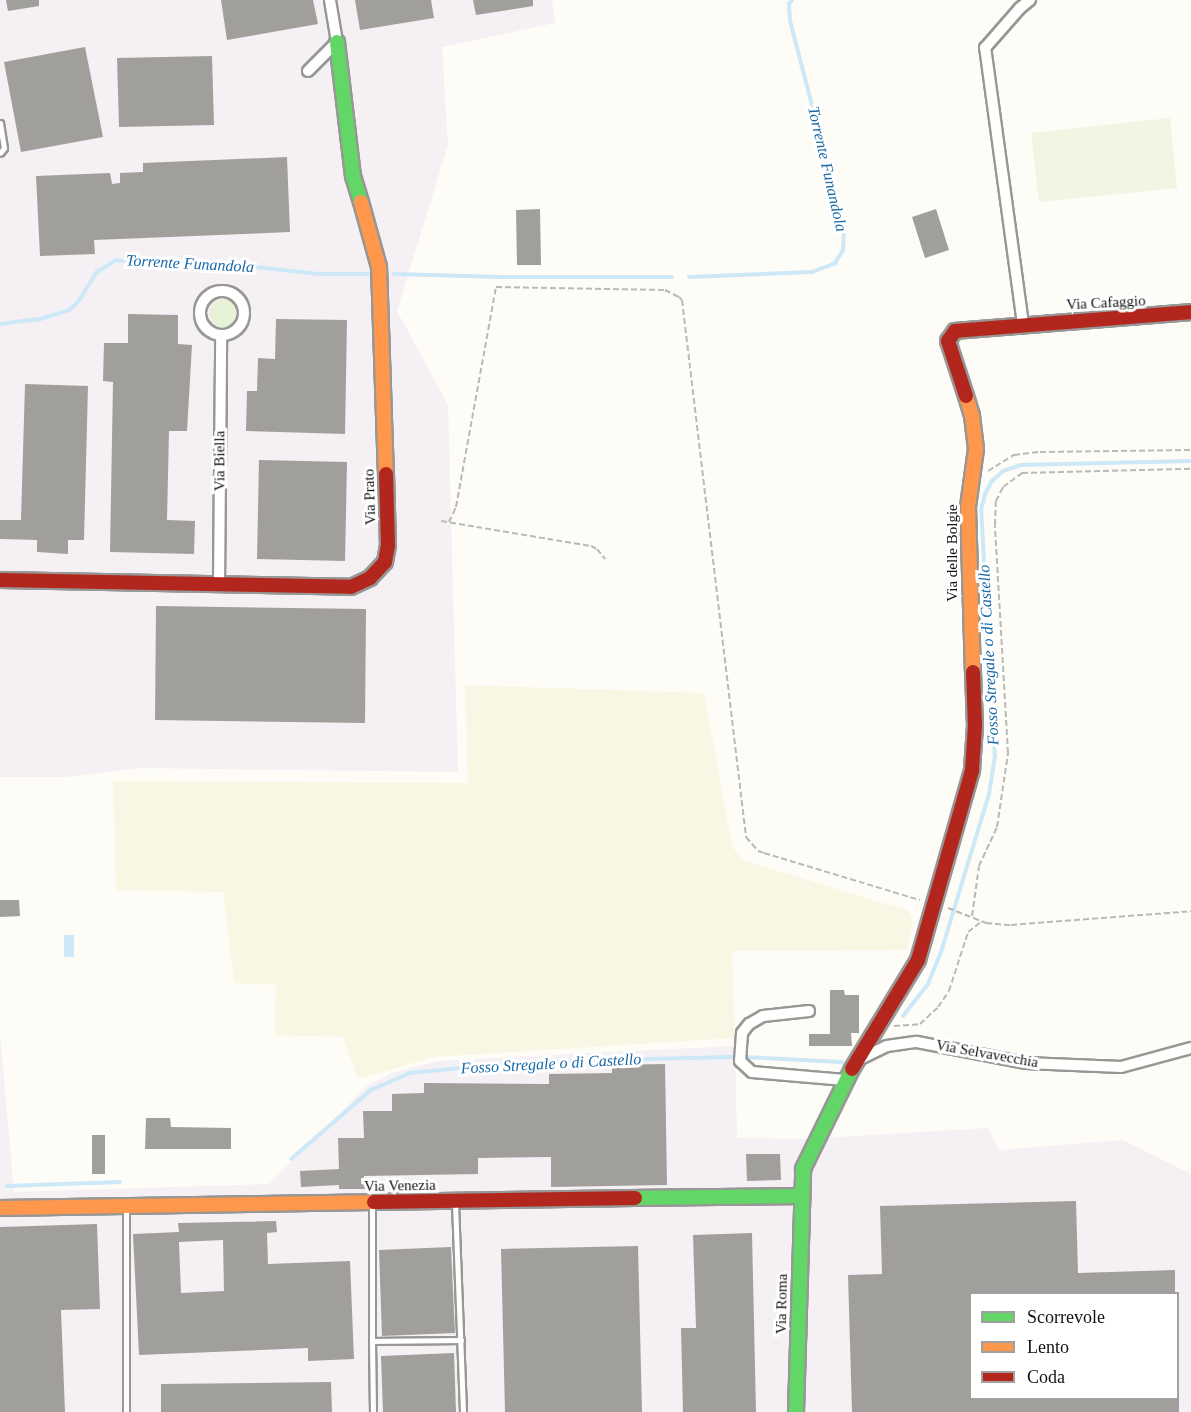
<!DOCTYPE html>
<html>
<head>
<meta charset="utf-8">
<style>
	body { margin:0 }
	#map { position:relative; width:1191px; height:1412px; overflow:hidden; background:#fdfcf7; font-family:"Times New Roman",serif }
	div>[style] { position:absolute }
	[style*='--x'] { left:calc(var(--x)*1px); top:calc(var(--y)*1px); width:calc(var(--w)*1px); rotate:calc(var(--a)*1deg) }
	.industrial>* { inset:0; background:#f5f0f3 }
	.farmland>* { inset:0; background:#f9f7e4 }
	.green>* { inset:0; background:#e7f3d7 }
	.round { border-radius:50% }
	.pitch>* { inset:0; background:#f0f6e1 }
	.water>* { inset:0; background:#cde8f7 }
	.stream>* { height:4px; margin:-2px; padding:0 2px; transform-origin:2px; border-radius:2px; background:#cde8f7 }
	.building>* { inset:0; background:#a19f9c }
	.path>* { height:2px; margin-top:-1px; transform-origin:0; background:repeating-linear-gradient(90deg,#b9b9b8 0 6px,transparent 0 9px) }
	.roads { filter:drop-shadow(2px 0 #979795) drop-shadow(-2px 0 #979795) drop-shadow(0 2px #979795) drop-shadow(0 -2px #979795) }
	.lane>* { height:5px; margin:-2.5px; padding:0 2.5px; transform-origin:2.5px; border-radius:2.5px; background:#fffffe }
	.street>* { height:10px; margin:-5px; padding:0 5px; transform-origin:5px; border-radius:5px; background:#fffffe }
	.street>.ring { margin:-5px; padding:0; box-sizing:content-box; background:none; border:10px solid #fffffe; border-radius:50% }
	.fast>* { height:14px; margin:-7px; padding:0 7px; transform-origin:7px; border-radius:7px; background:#63d668 }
	.slow>* { height:14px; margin:-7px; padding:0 7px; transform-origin:7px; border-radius:7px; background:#ff974d }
	.jam>* { height:14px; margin:-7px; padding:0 7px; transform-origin:7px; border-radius:7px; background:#b3261e }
	span { translate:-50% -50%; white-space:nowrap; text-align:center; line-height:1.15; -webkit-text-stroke:6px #fff; paint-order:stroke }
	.street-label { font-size:15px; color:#111 }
	.water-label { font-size:16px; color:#1768a6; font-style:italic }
	.legend { position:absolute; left:969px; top:1292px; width:210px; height:108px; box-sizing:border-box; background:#fff; border:2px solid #a0a0a0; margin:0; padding:8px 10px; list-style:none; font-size:18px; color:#111 }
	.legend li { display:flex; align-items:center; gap:12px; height:30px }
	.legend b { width:30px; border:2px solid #a0a0a0 }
</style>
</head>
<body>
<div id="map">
	<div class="industrial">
		<div style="clip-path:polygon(0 0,552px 0,555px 23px,442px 47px,448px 145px,397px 311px,448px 405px,458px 772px,139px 768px,65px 777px,0 777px)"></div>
		<div style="clip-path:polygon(evenodd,0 1033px,14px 1192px,269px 1184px,367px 1086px,392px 1073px,438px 1061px,571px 1054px,735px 1046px,737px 1138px,804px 1139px,988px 1128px,999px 1150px,1123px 1140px,1191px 1174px,1191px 1412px,0 1412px,0 1033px,970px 1294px,1178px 1294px,1178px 1398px,970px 1398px,970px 1294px)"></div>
	</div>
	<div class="farmland">
		<div style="clip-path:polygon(465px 685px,704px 693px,732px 846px,742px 860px,909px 911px,913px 922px,907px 950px,732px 951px,735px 1038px,434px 1057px,358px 1079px,343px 1037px,274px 1035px,276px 985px,234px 983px,223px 892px,116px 890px,113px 781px,468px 783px)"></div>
	</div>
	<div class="green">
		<div class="round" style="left:210px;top:299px;width:28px;height:28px"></div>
	</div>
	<div class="pitch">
		<div style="clip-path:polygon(1170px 118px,1177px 188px,1039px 202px,1031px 133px)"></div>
	</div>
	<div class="water">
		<div style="clip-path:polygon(64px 935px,74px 935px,74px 957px,64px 957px)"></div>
	</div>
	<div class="stream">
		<div style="--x:394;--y:274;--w:107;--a:1.6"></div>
		<div style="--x:501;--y:277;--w:171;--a:0"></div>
		<div style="--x:689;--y:277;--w:123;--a:-2.3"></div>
		<div style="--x:812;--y:272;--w:25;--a:-21"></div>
		<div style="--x:835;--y:263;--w:15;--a:-58"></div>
		<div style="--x:843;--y:250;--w:22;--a:-87"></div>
		<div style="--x:844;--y:228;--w:215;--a:-104.6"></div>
		<div style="--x:790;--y:20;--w:16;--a:-94"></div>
		<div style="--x:789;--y:4;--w:5;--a:-53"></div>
		<div style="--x:0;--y:324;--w:40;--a:-7.1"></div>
		<div style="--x:40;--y:319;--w:30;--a:-17"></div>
		<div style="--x:69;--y:310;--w:12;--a:-42"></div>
		<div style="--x:78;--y:302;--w:36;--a:-58"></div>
		<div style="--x:97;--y:272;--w:22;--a:-32"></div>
		<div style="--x:116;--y:260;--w:26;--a:9"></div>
		<div style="--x:142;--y:264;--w:79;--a:-0.7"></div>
		<div style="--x:221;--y:263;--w:98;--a:6.5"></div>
		<div style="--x:318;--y:274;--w:50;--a:0"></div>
		<div style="--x:903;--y:1016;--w:41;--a:-52"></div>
		<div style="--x:928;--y:984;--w:35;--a:-68"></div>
		<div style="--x:941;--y:952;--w:165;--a:-73.1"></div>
		<div style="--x:989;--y:794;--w:37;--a:-81"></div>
		<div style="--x:995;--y:757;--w:247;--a:-93.2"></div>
		<div style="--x:981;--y:510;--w:16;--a:-76"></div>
		<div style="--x:985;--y:494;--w:15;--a:-62"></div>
		<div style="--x:992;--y:481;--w:15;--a:-42"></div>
		<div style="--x:1003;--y:471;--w:18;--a:-19"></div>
		<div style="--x:1020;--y:465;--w:171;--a:-1.3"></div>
		<div style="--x:745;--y:1057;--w:97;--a:3"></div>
		<div style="--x:291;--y:1159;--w:106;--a:-40.8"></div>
		<div style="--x:371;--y:1090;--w:43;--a:-23.6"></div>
		<div style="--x:410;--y:1073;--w:114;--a:-5.6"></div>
		<div style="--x:523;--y:1062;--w:209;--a:-1.4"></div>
		<div style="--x:7;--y:1186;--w:113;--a:-2"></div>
	</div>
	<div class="building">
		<div style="clip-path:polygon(6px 0,39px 0,39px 6px,8px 11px)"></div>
		<div style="clip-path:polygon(221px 0,313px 0,318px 24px,227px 40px)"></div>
		<div style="clip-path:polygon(355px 0,431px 0,434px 18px,360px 30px)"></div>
		<div style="clip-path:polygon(473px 0,533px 0,533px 6px,476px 15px)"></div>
		<div style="clip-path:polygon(85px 47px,103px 137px,21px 152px,4px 62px)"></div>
		<div style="clip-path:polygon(212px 56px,214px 125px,119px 127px,117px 58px)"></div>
		<div style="clip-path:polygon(287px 157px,290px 232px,94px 240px,95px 254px,40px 256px,36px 176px,110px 173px,112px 184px,120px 183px,120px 173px,143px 172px,143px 163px)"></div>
		<div style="clip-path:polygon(540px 209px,541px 265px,517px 265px,516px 210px)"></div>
		<div style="clip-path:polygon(936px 209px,949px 250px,925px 258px,912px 217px)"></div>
		<div style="clip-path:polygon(128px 314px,178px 315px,178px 344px,192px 345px,187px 431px,169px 431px,167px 520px,195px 521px,194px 554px,110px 552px,113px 382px,103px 381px,104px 343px,128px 343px)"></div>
		<div style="clip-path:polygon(276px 319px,347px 320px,345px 434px,246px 431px,247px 391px,257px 391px,258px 358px,275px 359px)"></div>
		<div style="clip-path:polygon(25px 384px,88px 386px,84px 540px,68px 540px,68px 554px,37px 552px,37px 540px,0 539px,0 520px,21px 520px)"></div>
		<div style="clip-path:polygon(259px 460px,347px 462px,345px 561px,257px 559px)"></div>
		<div style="clip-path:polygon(156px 606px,366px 609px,365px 723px,155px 720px)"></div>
		<div style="clip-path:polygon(0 900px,19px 900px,20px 916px,0 917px)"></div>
		<div style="clip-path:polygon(830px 990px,844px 990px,845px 995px,859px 995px,859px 1033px,851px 1033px,852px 1046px,809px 1046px,809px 1034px,830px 1034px)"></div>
		<div style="clip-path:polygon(665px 1064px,667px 1185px,551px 1187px,551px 1157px,478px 1158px,478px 1174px,364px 1176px,365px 1189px,339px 1189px,339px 1185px,301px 1187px,300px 1171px,339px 1169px,338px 1138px,364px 1138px,363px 1111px,392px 1111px,392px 1094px,424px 1093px,424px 1083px,549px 1084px,549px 1074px,612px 1073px,612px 1065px)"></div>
		<div style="clip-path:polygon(146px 1118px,170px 1118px,171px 1127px,231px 1128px,231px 1149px,145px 1149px)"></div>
		<div style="clip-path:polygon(92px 1135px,105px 1135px,105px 1174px,92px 1174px)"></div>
		<div style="clip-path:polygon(746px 1154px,780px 1154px,781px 1180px,747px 1181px)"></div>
		<div style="clip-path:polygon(1076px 1201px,1078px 1273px,1175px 1270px,1175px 1293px,970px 1293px,970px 1398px,1179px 1398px,1179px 1412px,852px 1412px,848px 1275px,882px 1274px,880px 1206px)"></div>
		<div style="clip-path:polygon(evenodd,276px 1221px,277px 1232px,267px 1233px,268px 1264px,350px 1261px,354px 1359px,308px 1361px,308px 1348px,139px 1355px,133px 1234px,179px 1232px,178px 1223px,276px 1221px,223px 1240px,224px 1291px,181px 1293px,179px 1242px,223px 1240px)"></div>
		<div style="clip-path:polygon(97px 1224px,100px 1309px,61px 1310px,65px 1412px,0 1412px,0 1227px)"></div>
		<div style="clip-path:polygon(752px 1233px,756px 1412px,683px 1412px,681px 1328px,696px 1328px,693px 1235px)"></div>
		<div style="clip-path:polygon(638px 1246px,642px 1412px,505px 1412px,501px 1249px)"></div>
		<div style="clip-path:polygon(451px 1247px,455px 1333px,382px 1336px,379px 1250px)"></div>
		<div style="clip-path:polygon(454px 1353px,456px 1412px,383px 1412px,381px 1356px)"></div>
		<div style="clip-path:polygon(331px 1382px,332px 1412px,161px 1412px,161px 1384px)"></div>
	</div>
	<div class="path">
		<div style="--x:988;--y:471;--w:31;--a:-32"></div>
		<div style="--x:1014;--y:455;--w:26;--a:-7"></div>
		<div style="--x:1040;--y:452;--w:151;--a:-0.8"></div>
		<div style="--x:441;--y:521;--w:152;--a:9.5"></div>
		<div style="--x:591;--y:546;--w:7;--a:27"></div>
		<div style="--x:597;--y:549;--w:13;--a:51"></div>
		<div style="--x:449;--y:522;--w:17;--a:-65"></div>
		<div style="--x:456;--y:507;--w:224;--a:-79.7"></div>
		<div style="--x:496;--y:287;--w:169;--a:1"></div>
		<div style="--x:665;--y:290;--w:16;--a:27"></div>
		<div style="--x:679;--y:297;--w:4;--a:45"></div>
		<div style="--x:682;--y:300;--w:541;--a:83.2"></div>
		<div style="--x:746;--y:837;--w:18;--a:49"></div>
		<div style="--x:758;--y:851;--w:6;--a:18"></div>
		<div style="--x:764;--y:853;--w:163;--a:16.8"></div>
		<div style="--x:948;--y:908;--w:41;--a:21.5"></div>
		<div style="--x:986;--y:923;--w:25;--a:5"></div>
		<div style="--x:1011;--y:925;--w:181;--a:-4.4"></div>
		<div style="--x:972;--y:916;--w:50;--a:-82"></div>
		<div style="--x:979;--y:866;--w:43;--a:-65.2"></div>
		<div style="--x:997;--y:827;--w:75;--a:-81.5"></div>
		<div style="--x:1008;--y:753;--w:228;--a:-93.3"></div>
		<div style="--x:995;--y:525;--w:24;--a:-88"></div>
		<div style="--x:996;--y:501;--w:16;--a:-63"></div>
		<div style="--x:1003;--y:487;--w:24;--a:-36"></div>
		<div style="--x:1022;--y:473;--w:169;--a:-1.4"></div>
		<div style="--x:894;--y:1026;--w:26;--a:-4"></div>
		<div style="--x:920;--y:1024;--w:25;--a:-43"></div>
		<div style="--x:938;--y:1007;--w:19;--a:-55"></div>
		<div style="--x:949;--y:991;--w:62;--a:-72.1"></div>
		<div style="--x:968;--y:932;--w:18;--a:-38"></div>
	</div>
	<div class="roads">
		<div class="lane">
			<div style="--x:0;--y:123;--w:25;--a:81"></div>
			<div style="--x:4;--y:148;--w:6;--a:129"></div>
			<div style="--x:455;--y:1203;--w:209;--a:87.8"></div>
			<div style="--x:372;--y:1204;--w:137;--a:90"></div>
			<div style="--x:126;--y:1412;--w:204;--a:-90"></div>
			<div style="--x:373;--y:1412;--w:71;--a:-90.8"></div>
			<div style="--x:372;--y:1341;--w:89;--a:-0.6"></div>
		</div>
		<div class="street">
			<div style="--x:308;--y:71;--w:41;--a:-45"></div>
			<div style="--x:337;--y:42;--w:43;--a:-99.5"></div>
			<div class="ring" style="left:200px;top:291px;width:34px;height:34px"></div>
			<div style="--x:1023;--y:324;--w:279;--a:-97.8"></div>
			<div style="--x:985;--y:48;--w:53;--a:-48.8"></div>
			<div style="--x:1020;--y:8;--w:13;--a:-39"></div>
			<div style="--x:219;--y:586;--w:250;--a:-89.5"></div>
			<div style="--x:809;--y:1011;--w:46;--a:173.8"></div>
			<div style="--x:763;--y:1016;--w:16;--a:150"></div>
			<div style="--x:749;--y:1024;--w:11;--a:128"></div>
			<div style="--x:742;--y:1033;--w:28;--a:94"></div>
			<div style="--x:740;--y:1061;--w:16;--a:43"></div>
			<div style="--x:752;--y:1072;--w:93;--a:4.9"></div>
			<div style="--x:858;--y:1060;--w:32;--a:-26"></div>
			<div style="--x:887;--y:1046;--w:30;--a:-8"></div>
			<div style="--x:917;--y:1042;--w:111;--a:10.9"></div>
			<div style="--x:1026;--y:1063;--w:95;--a:2.4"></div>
			<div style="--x:1121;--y:1067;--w:73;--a:-15.2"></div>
		</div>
		<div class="fast">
			<div style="--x:337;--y:42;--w:135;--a:83.2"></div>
			<div style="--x:353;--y:176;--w:27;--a:73"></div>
			<div style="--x:635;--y:1198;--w:165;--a:-0.7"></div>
			<div style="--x:796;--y:1412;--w:243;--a:-88.3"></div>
			<div style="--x:803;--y:1169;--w:111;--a:-63.9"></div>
		</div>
		<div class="slow">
			<div style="--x:361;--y:202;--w:67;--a:74.5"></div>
			<div style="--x:379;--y:267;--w:207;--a:88.1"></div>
			<div style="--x:966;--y:396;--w:21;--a:73"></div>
			<div style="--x:972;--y:416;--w:33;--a:83"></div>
			<div style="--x:976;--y:449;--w:59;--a:97.9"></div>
			<div style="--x:968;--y:507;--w:165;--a:88.3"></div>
			<div style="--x:0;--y:1208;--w:374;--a:-0.9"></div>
		</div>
		<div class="jam">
			<div style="--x:966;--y:396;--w:58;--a:-108.1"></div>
			<div style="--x:948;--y:341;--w:12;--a:-55"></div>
			<div style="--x:955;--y:331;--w:237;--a:-4.6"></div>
			<div style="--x:0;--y:580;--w:351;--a:1.1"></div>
			<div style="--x:351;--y:587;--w:21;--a:-25"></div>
			<div style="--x:370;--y:578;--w:22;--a:-47"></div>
			<div style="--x:385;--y:562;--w:17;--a:-80"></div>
			<div style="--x:388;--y:545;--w:71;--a:-91.6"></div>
			<div style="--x:852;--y:1069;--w:127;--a:-58.8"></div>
			<div style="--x:918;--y:960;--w:198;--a:-74.1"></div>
			<div style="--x:972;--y:770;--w:44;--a:-86.1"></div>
			<div style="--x:975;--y:726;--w:54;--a:-92.1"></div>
			<div style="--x:374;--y:1202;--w:261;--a:-0.9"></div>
		</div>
	</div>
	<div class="street-label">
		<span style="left:1106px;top:303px;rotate:-3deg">Via Cafaggio</span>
		<span style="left:220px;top:461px;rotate:-90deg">Via Biella</span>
		<span style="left:370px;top:497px;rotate:-92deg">Via Prato</span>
		<span style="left:953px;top:553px;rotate:-90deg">Via delle Bolgie</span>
		<span style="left:987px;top:1054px;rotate:10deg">Via Selvavecchia</span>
		<span style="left:400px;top:1186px;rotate:-1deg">Via Venezia</span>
		<span style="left:782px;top:1304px;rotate:-89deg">Via Roma</span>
	</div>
	<div class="water-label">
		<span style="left:827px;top:169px;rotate:77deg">Torrente Funandola</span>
		<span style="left:190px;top:264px;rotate:3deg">Torrente Funandola</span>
		<span style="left:989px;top:655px;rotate:-93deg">Fosso Stregale o di Castello</span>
		<span style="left:551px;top:1064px;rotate:-3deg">Fosso Stregale o di Castello</span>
	</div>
	<ul class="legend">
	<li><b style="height:8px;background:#63d668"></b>Scorrevole</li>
	<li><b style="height:8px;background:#ff974d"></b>Lento</li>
	<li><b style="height:8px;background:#b3261e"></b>Coda</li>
	</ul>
</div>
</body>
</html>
